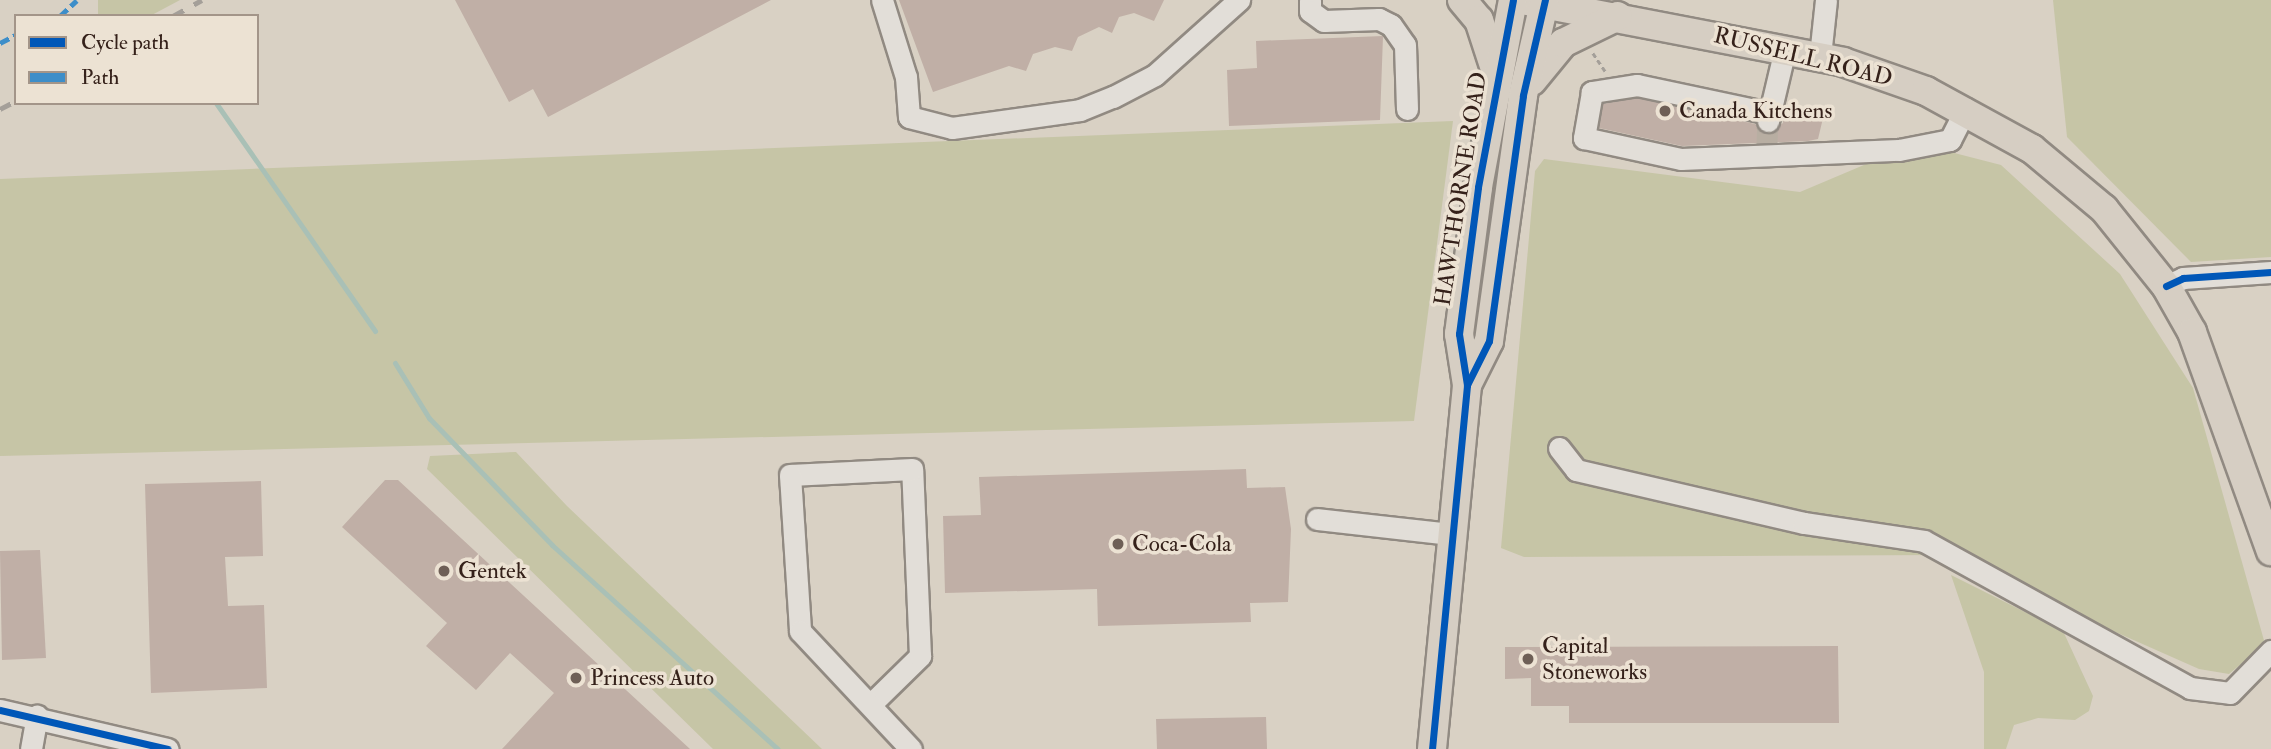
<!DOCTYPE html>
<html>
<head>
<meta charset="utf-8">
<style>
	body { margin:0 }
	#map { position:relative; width:2271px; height:749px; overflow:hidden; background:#d9d1c4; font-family:"IM FELL Double Pica",serif }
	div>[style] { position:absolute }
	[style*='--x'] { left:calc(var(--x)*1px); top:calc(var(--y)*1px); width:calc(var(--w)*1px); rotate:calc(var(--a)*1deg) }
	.green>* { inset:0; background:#c6c5a6 }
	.stream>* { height:5px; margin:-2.5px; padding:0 2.5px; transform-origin:2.5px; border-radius:2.5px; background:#a9c0b6 }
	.building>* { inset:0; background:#c0afa6 }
	.minor-tunnel>* { height:21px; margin-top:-10.5px; transform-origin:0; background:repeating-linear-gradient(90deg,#b8aea2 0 21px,transparent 0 31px) }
	.path>* { height:2.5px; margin-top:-1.25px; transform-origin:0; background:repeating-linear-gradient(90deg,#a49f99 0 5px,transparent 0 8.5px) }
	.roads { filter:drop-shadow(2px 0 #918a82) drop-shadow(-2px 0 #918a82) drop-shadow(0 2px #918a82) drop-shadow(0 -2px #918a82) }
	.minor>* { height:21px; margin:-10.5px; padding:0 10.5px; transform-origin:10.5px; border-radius:10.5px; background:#e2ded8 }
	.major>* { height:28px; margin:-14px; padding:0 14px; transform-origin:14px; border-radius:14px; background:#d6cec3 }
	.rail>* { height:5px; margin-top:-2.5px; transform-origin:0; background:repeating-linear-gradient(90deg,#a49f99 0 12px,transparent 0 24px) }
	.quiet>* { height:5px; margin-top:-2.5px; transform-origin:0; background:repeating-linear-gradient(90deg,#3d8ec9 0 10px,transparent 0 15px) }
	.cycleway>* { height:7px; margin:-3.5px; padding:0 3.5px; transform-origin:3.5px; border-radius:3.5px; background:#0057b8 }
	.dots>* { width:19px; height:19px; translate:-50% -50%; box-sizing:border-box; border:4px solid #ece2d3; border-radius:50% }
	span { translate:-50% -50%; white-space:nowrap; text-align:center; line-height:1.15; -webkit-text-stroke:7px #ece2d3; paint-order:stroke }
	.street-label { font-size:23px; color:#35211a }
	.poi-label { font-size:23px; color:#35211a }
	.left { translate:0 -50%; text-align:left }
	.legend { position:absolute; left:14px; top:14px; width:245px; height:91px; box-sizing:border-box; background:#ece2d3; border:2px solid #a39589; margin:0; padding:9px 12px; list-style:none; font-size:21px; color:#35211a }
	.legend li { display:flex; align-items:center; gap:14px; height:35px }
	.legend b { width:35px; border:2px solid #a39589 }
</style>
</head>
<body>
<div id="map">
	<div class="green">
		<div style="clip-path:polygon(98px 0,180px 0,150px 16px,98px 16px)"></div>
		<div style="clip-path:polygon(2053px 0,2271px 0,2271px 257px,2191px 262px,2067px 137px)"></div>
		<div style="clip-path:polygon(1453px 121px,1414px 421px,0 456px,0 179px)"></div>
		<div style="clip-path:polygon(1931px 147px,2001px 165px,2120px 274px,2193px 388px,2265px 644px,2229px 674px,2199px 669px,1942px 555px,1524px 557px,1501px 548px,1535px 171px,1544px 159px,1800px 192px,1871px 162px)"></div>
		<div style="clip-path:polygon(516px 452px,567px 506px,822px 749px,713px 749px,427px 469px,430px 456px)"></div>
		<div style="clip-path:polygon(1951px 575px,2063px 631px,2093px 696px,2089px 711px,2075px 720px,2038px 718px,2014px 725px,2006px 749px,1984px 749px,1984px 672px)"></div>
	</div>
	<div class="stream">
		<div style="--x:216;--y:103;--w:278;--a:55.1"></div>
		<div style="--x:395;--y:363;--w:65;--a:58.3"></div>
		<div style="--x:429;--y:418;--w:177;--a:45.9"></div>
		<div style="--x:552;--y:545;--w:304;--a:42.1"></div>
	</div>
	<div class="building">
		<div style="clip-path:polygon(455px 0,771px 0,548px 117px,533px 89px,509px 102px)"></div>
		<div style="clip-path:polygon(899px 0,1164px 0,1154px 21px,1134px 13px,1119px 17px,1112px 33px,1099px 27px,1078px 37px,1072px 51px,1055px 47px,1033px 54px,1026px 71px,1009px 66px,933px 92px)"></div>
		<div style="clip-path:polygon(1383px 36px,1380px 120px,1229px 126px,1227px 70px,1257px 68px,1256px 41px)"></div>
		<div style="clip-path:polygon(1637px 98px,1755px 124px,1766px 134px,1783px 123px,1785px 107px,1824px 114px,1818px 139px,1808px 141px,1682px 146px,1599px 128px,1603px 104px)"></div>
		<div style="clip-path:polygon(1246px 469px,1247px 488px,1285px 487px,1291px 529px,1288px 602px,1250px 603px,1251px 622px,1098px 626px,1097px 589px,945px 593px,943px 516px,981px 515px,979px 477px)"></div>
		<div style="clip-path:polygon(385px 480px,398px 480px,690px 749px,502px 749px,554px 693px,510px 653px,476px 690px,426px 646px,447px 623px,342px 527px)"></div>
		<div style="clip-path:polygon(261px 481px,263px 556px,225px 557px,228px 606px,264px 605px,267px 688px,151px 693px,145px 484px)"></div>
		<div style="clip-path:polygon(40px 550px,46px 658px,2px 660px,0 551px)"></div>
		<div style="clip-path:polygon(1838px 646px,1839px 723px,1569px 723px,1569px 706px,1531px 706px,1531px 678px,1505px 679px,1505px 647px)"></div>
		<div style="clip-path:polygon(1266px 717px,1267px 749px,1157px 749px,1156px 719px)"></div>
	</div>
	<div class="minor-tunnel">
		<div style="--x:1767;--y:144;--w:23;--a:-88"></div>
	</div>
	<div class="path">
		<div style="--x:1593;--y:53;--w:22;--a:56"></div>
	</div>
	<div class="roads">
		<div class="minor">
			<div style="--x:882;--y:0;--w:81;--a:72.7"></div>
			<div style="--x:906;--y:77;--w:40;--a:85.7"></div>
			<div style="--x:909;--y:117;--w:44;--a:14.3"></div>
			<div style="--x:952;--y:128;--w:129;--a:-8"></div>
			<div style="--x:1080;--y:110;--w:35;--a:-22"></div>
			<div style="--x:1113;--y:97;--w:47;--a:-27.6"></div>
			<div style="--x:1155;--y:75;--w:113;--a:-41.8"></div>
			<div style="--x:1310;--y:0;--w:11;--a:90"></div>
			<div style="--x:1310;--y:11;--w:17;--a:36"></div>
			<div style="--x:1324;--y:21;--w:55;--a:-2.1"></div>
			<div style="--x:1379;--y:19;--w:13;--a:27"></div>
			<div style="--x:1391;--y:25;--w:24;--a:55"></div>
			<div style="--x:1405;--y:45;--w:64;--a:88.2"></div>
			<div style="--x:1820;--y:56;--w:56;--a:-83.9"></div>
			<div style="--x:1769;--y:113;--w:135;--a:-168"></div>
			<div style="--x:1637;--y:85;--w:46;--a:171.2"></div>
			<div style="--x:1592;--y:92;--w:47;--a:99.9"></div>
			<div style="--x:1584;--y:138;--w:99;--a:12.2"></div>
			<div style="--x:1681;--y:159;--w:218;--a:-2.4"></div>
			<div style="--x:1899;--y:150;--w:52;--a:-11.1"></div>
			<div style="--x:1950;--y:140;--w:35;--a:-63"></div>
			<div style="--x:1768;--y:121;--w:74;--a:-76.7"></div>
			<div style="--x:2166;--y:286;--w:19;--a:-25"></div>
			<div style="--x:2183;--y:278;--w:88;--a:-3.9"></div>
			<div style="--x:1559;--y:448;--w:28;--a:52"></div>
			<div style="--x:1576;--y:470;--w:234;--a:13.1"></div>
			<div style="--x:1804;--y:523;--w:121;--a:8.5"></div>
			<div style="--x:1924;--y:541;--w:304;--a:28.9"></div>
			<div style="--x:2190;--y:688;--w:40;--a:7.1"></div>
			<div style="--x:2230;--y:693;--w:59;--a:-45.7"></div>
			<div style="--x:1317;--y:519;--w:135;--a:6.4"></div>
			<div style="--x:871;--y:704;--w:69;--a:-44.4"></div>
			<div style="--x:920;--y:656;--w:187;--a:-92.4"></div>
			<div style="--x:912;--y:469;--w:122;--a:177.2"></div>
			<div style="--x:790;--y:475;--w:156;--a:86.3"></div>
			<div style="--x:800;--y:631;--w:162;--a:46.8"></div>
			<div style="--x:0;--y:710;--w:172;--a:13.1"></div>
			<div style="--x:31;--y:749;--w:34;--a:-80"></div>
		</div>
		<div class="major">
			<div style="--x:1462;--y:0;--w:26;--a:50"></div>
			<div style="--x:1479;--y:20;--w:55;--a:71.9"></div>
			<div style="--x:1522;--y:0;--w:327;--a:10.9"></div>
			<div style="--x:1843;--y:62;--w:88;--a:19.3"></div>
			<div style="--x:1926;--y:91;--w:121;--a:28.7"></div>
			<div style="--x:2032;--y:149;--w:94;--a:39.8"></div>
			<div style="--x:2104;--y:209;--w:99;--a:51.2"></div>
			<div style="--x:2166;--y:286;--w:53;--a:60.5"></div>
			<div style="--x:2192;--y:332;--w:233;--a:70.2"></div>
			<div style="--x:1532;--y:81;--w:49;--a:-50.8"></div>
			<div style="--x:1563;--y:43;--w:61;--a:-26.1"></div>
			<div style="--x:1467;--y:385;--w:49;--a:-63.4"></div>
			<div style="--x:1489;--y:341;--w:248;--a:-82.1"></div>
			<div style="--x:1523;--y:95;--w:98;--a:-77"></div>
			<div style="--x:1432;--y:749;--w:366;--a:-84.5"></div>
			<div style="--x:1467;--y:385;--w:52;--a:-98.9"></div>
			<div style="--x:1459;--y:334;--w:148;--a:-82.6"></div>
			<div style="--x:1478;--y:187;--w:190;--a:-79.4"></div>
		</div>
	</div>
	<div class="rail">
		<div style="--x:173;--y:16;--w:33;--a:-29"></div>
		<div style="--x:0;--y:109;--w:18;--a:-27"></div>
	</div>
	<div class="quiet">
		<div style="--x:60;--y:16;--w:23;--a:-43"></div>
		<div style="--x:0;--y:43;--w:18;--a:-27"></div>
	</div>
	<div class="cycleway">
		<div style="--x:2166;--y:286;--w:19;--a:-25"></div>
		<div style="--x:2183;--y:278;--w:88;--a:-3.9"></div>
		<div style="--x:1467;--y:385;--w:49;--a:-63.4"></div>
		<div style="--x:1489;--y:341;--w:248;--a:-82.1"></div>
		<div style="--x:1523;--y:95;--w:98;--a:-77"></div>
		<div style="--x:0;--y:710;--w:172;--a:13.1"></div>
		<div style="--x:1432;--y:749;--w:366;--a:-84.5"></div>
		<div style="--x:1467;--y:385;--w:52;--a:-98.9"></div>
		<div style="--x:1459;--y:334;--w:148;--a:-82.6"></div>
		<div style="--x:1478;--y:187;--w:190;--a:-79.4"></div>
	</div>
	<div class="dots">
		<div style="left:1665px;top:111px;background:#6e5f56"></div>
		<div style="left:1118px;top:544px;background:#6e5f56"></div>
		<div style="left:444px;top:571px;background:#6e5f56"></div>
		<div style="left:1528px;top:659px;background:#6e5f56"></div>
		<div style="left:576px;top:678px;background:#6e5f56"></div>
	</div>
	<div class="street-label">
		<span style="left:1803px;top:57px;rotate:14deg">RUSSELL ROAD</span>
		<span style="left:1461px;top:189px;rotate:-81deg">HAWTHORNE ROAD</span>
	</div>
	<div class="poi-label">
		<span class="left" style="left:1679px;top:111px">Canada Kitchens</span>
		<span class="left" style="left:1132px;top:544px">Coca-Cola</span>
		<span class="left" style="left:458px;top:571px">Gentek</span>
		<span class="left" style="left:1542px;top:659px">Capital<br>Stoneworks</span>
		<span class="left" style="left:590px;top:678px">Princess Auto</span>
	</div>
	<ul class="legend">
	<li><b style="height:9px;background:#0057b8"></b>Cycle path</li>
	<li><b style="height:9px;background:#3d8ec9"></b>Path</li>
	</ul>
</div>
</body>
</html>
